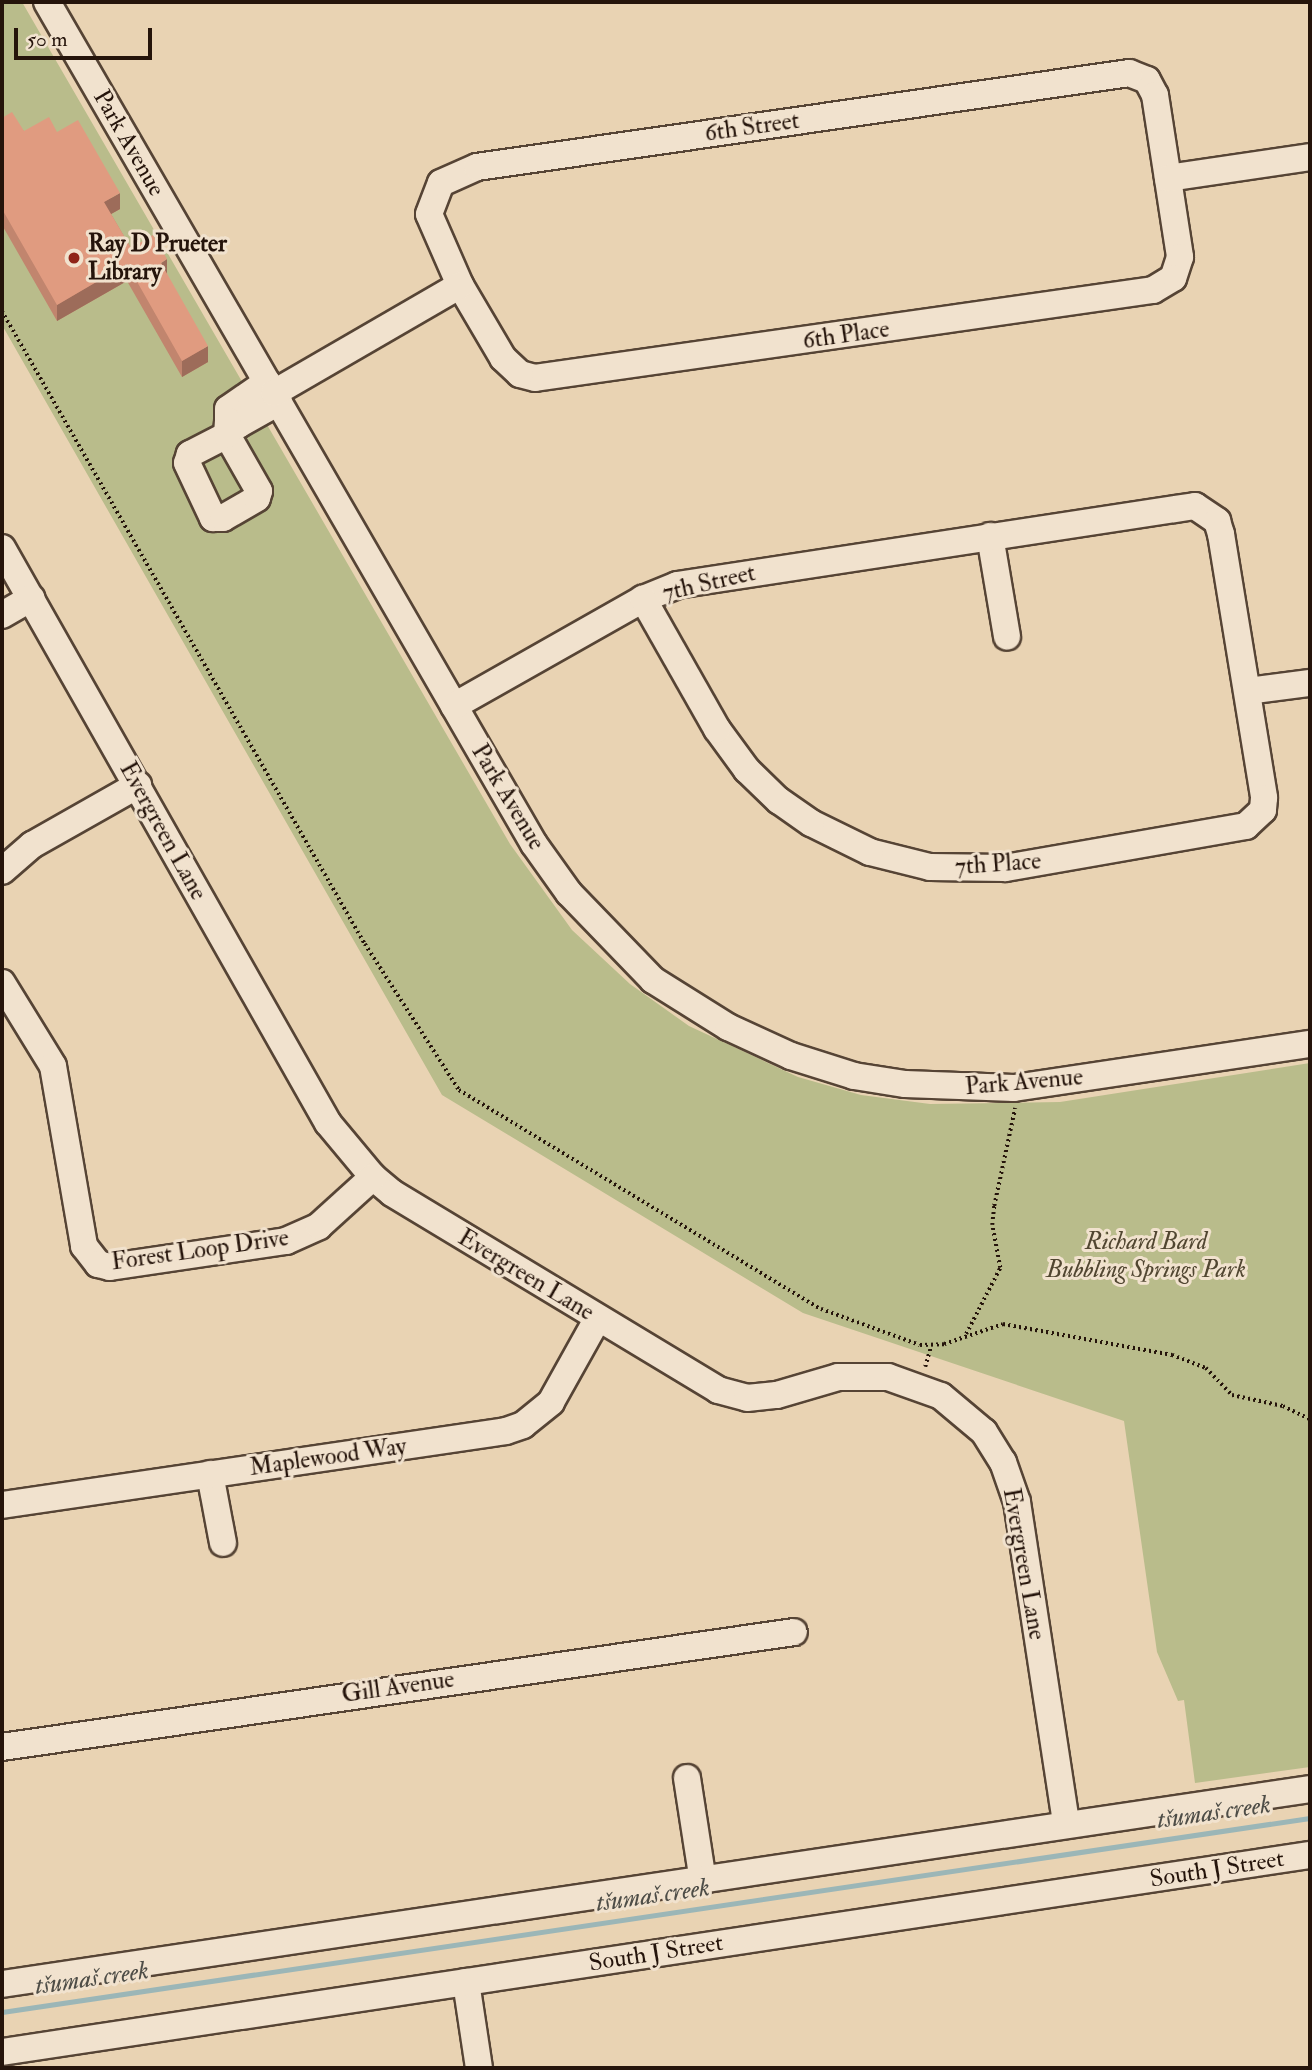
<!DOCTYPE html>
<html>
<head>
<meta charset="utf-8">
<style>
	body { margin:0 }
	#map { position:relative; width:1312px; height:2070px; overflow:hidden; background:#e9d3b3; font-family:"IM FELL Double Pica",serif }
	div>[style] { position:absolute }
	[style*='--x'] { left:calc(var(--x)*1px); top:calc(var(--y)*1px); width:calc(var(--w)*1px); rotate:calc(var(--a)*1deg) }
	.green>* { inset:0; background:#b9bc8b }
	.stream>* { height:5px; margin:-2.5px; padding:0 2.5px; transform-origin:2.5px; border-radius:2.5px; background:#9bb6b7 }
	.path>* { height:3.5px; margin-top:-1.75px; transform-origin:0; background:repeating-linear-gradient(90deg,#25140b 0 2px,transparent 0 5.5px) }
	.roads { filter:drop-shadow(2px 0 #564435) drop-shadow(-2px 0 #564435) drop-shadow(0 2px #564435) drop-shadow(0 -2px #564435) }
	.minor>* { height:26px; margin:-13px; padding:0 13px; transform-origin:13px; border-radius:13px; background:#f1e2ce }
	.wall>* { inset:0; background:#c1856e }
	.shaded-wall>* { inset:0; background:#9d6c5a }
	.building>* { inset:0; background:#e09b80 }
	.dots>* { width:19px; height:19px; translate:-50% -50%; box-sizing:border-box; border:4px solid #f1e2ce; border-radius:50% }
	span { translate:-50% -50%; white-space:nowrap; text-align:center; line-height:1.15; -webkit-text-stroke:6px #f1e2ce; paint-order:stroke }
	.street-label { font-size:24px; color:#25140b }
	.poi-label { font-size:24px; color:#25140b; font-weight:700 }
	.left { translate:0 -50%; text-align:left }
	.park-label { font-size:24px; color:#514631; font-style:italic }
	.water-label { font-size:26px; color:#4e4d47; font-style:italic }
	.frame { position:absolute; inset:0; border:4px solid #25140b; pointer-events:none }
	.scale { position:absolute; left:14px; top:28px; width:138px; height:32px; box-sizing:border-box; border:4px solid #25140b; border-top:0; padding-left:9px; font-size:21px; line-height:24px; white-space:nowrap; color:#25140b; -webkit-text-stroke:5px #f1e2ce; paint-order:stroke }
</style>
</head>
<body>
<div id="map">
	<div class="green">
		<div style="clip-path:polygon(2px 2px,22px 2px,510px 844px,572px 930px,630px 984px,689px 1026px,798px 1077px,861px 1095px,930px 1104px,1060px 1102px,1310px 1063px,1310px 1767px,1195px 1783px,1184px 1700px,1178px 1701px,1157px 1652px,1124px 1421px,803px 1313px,442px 1095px,2px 325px)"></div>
	</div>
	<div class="stream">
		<div style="--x:2;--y:2012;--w:1322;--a:-8.44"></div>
	</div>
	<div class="path">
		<div style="--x:2;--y:311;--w:730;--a:60.17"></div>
		<div style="--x:365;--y:944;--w:174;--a:57.2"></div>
		<div style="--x:459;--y:1090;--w:423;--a:31.2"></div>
		<div style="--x:821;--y:1309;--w:105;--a:20"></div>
		<div style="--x:920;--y:1345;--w:24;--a:-2"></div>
		<div style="--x:944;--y:1344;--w:62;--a:-18.7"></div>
		<div style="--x:1003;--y:1324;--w:172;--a:10.4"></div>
		<div style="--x:1172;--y:1355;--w:36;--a:21"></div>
		<div style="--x:1206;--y:1368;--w:37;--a:46"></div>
		<div style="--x:1232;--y:1395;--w:52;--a:12.2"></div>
		<div style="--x:1283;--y:1406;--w:30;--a:26"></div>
		<div style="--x:966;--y:1334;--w:74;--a:-62.7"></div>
		<div style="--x:1000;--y:1268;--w:44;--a:-100.5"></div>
		<div style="--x:992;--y:1225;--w:19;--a:-84"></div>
		<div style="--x:994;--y:1206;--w:100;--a:-77.9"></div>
		<div style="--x:925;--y:1367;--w:22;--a:-74"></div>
	</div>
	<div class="roads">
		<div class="minor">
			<div style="--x:47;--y:2;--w:973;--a:59.96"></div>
			<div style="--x:534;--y:844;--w:60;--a:54.5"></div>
			<div style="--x:569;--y:893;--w:121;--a:46"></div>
			<div style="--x:653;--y:980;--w:89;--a:32.1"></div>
			<div style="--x:728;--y:1027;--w:69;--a:24.7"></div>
			<div style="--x:791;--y:1056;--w:66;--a:17.6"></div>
			<div style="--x:854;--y:1076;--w:52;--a:8.9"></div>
			<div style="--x:905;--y:1084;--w:109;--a:2.1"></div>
			<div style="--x:1014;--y:1088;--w:299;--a:-8.5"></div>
			<div style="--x:1129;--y:73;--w:19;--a:21"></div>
			<div style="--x:1147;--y:80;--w:17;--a:62"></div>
			<div style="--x:1155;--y:95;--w:164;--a:81.2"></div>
			<div style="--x:1180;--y:257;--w:22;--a:108"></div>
			<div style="--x:1173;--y:278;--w:23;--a:149"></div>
			<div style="--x:1153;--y:290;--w:624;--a:171.9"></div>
			<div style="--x:535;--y:378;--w:16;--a:-165"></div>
			<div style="--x:520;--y:374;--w:23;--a:-137"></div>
			<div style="--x:503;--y:358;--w:85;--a:-120.5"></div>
			<div style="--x:460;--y:285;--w:77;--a:-113.6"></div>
			<div style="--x:429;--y:214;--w:33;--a:-69"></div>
			<div style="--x:441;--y:183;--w:39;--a:-24"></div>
			<div style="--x:477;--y:167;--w:659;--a:-8.2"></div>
			<div style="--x:1168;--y:178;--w:144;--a:-8.4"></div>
			<div style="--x:267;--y:382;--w:47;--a:145.3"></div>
			<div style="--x:228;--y:409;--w:12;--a:90"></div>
			<div style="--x:228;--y:421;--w:11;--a:22"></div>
			<div style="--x:238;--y:425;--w:47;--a:-29.3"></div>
			<div style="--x:274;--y:393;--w:215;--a:-30.1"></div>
			<div style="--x:227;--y:435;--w:42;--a:152.8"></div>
			<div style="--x:190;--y:454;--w:9;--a:108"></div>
			<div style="--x:187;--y:463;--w:61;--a:64.7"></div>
			<div style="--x:213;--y:518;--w:10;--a:0"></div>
			<div style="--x:223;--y:518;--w:39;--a:-30"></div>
			<div style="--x:257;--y:498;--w:7;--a:-74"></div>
			<div style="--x:259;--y:491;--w:64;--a:-119.7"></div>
			<div style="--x:227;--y:435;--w:14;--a:-86"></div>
			<div style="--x:990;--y:536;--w:102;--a:80.4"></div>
			<div style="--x:2;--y:548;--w:661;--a:60.45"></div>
			<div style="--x:328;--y:1123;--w:70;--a:50.2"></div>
			<div style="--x:373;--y:1177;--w:25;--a:40"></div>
			<div style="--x:392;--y:1193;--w:381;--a:31.1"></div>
			<div style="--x:718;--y:1390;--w:30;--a:15"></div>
			<div style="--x:747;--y:1398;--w:30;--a:-6"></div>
			<div style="--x:777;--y:1395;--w:64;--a:-16.4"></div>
			<div style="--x:838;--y:1377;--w:50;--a:0"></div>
			<div style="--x:888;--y:1377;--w:56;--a:19.7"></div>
			<div style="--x:941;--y:1396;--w:56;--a:39.9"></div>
			<div style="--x:984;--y:1432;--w:36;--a:58"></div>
			<div style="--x:1003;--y:1462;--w:42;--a:70.7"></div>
			<div style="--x:1017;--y:1502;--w:326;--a:81.3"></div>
			<div style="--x:2;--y:615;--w:34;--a:-30"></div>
			<div style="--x:1248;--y:691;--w:63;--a:-7.4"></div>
			<div style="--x:454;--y:706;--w:217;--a:-29.5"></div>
			<div style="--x:643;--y:599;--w:37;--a:-22"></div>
			<div style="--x:677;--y:585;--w:524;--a:-8.67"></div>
			<div style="--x:1195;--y:506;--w:27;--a:34"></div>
			<div style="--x:1217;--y:521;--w:14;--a:73"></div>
			<div style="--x:1221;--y:534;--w:267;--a:80.7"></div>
			<div style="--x:1264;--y:798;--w:12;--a:95"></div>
			<div style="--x:1263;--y:810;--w:23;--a:137"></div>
			<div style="--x:1246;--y:826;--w:245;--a:170.1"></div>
			<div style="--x:1005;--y:868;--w:75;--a:-179.2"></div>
			<div style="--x:930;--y:867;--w:62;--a:-166"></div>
			<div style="--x:870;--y:852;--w:66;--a:-153.8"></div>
			<div style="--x:811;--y:823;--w:39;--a:-145"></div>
			<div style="--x:779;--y:801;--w:45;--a:-135.9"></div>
			<div style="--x:747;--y:770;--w:51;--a:-126.2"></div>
			<div style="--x:717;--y:729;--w:150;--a:-119.6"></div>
			<div style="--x:2;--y:871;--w:40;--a:-41"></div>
			<div style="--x:32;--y:845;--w:122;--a:-29.5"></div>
			<div style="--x:2;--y:983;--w:97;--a:58.4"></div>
			<div style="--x:53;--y:1066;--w:183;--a:80.2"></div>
			<div style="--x:84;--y:1246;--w:23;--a:52"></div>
			<div style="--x:98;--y:1264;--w:12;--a:14"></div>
			<div style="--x:110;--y:1267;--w:178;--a:-8.4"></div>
			<div style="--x:286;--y:1241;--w:36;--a:-24"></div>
			<div style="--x:319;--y:1226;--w:73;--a:-42.2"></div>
			<div style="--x:210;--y:1474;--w:70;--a:79.3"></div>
			<div style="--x:2;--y:1505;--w:509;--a:-8.35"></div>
			<div style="--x:506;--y:1431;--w:18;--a:-19"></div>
			<div style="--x:523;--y:1425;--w:36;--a:-39"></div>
			<div style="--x:551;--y:1402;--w:96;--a:-60.8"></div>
			<div style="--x:2;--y:1747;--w:800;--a:-8.26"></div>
			<div style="--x:687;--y:1778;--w:104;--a:81.2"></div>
			<div style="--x:466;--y:1982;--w:87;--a:81.4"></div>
			<div style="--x:2;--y:1984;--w:1322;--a:-8.48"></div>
			<div style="--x:2;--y:2052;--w:1323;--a:-8.57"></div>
		</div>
	</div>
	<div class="wall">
		<div style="clip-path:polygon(2px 118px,24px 131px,57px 132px,120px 209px,111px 214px,131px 248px,167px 275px,208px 362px,182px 377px,127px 281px,57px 321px,2px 225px)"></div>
	</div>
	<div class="shaded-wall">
		<div style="clip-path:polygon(120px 193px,120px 209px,104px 218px,104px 202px)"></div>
		<div style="clip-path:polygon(167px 259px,167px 276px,161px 263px)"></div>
		<div style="clip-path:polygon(127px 264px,127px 281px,57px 321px,57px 305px)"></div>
		<div style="clip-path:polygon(208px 346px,208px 362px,182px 377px,182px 361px)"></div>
	</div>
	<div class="building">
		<div style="clip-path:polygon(12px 112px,24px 131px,49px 117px,57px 132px,78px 120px,120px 193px,104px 202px,131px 248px,153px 235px,167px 259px,161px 263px,208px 346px,182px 361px,127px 264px,57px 305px,2px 209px,2px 118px)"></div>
	</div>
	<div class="dots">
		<div style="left:74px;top:258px;background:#8f2418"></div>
	</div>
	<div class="street-label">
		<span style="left:752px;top:127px;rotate:-8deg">6th Street</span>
		<span style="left:129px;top:143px;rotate:60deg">Park Avenue</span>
		<span style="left:846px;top:335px;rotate:-8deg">6th Place</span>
		<span style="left:709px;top:583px;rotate:-13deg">7th Street</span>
		<span style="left:508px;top:797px;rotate:59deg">Park Avenue</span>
		<span style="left:163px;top:831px;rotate:61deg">Evergreen Lane</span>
		<span style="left:998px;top:864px;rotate:-4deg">7th Place</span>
		<span style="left:1024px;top:1082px;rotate:-5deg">Park Avenue</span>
		<span style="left:200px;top:1250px;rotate:-8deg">Forest Loop Drive</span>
		<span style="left:526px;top:1275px;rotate:31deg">Evergreen Lane</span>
		<span style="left:328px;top:1457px;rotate:-8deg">Maplewood Way</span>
		<span style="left:1024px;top:1564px;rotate:80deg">Evergreen Lane</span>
		<span style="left:398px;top:1687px;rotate:-8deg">Gill Avenue</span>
		<span style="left:1217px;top:1869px;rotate:-9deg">South J Street</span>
		<span style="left:656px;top:1953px;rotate:-9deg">South J Street</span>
	</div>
	<div class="poi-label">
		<span class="left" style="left:88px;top:258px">Ray D Prueter<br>Library</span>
	</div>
	<div class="park-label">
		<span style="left:1146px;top:1256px">Richard Bard<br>Bubbling Springs Park</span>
	</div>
	<div class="water-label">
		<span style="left:1214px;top:1813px;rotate:-8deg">tšumaš creek</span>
		<span style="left:653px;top:1896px;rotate:-8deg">tšumaš creek</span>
		<span style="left:92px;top:1979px;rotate:-8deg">tšumaš creek</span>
	</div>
	<div class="frame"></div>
	<div class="scale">50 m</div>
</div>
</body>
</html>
